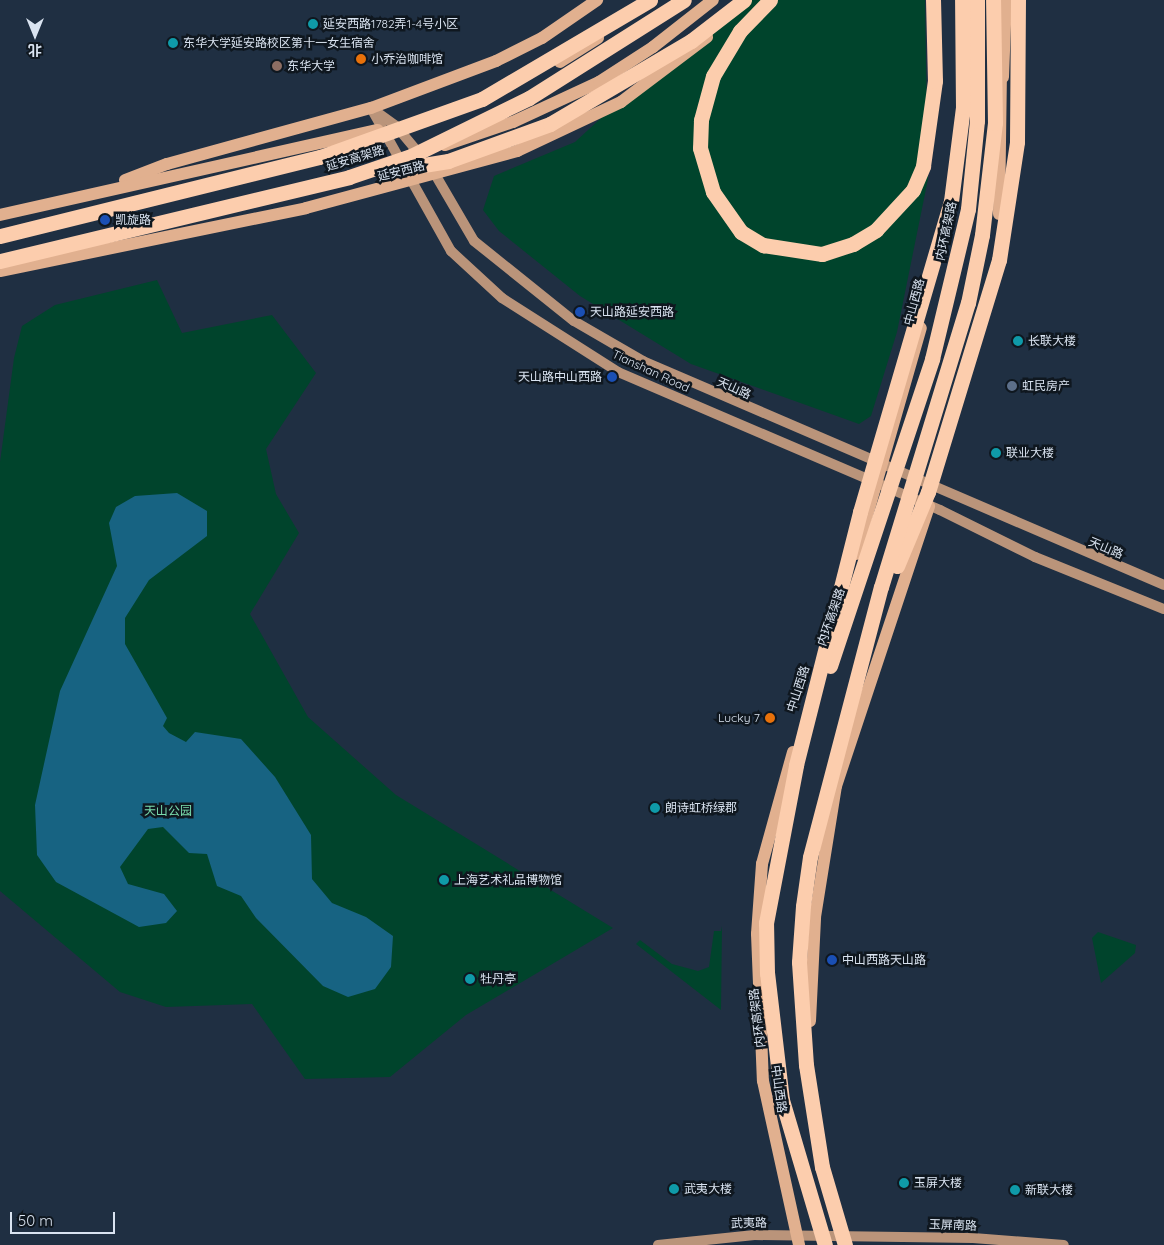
<!DOCTYPE html>
<html>
<head>
<meta charset="utf-8">
<style>
	body { margin:0 }
	#map { position:relative; width:1164px; height:1245px; overflow:hidden; background:#1f2f42; font-family:Quicksand,"Noto Sans SC",sans-serif }
	div>[style] { position:absolute }
	[style*='--x'] { left:calc(var(--x)*1px); top:calc(var(--y)*1px); width:calc(var(--w)*1px); rotate:calc(var(--a)*1deg) }
	.green>* { inset:0; background:#00442c }
	.water>* { inset:0; background:#176382 }
	.secondary>* { height:10px; margin:-5px; padding:0 5px; transform-origin:5px; border-radius:5px; background:#ba947a }
	.primary>* { height:12px; margin:-6px; padding:0 6px; transform-origin:6px; border-radius:6px; background:#e1b08f }
	.highway>* { height:15px; margin:-7.5px; padding:0 7.5px; transform-origin:7.5px; border-radius:7.5px; background:#fccdad }
	.highway-bridge>* { height:15px; margin:-7.5px; padding:0 7.5px; transform-origin:7.5px; border-radius:7.5px; background:#fccdad }
	.dots>* { width:14px; height:14px; translate:-50% -50%; box-sizing:border-box; border:2px solid #0f171f; border-radius:50% }
	span { translate:-50% -50%; white-space:nowrap; text-align:center; line-height:1.15; -webkit-text-stroke:5px #0f171f; paint-order:stroke }
	.poi-label { font-size:12px; color:#d9e3f0 }
	.left { translate:0 -50%; text-align:left }
	.right { translate:-100% -50%; text-align:right }
	.street-label { font-size:12px; color:#d9e3f0 }
	.park-label { font-size:12px; color:#7addae }
	.north { position:absolute; left:10px; top:10px; width:50px; height:50px; -webkit-text-stroke:4px #0f171f; paint-order:stroke; rotate:180deg; font-size:14px; font-weight:700; line-height:20px; text-align:center; color:#d9e3f0 }
	.north::after { content:''; display:block; margin:auto; width:18px; height:22px; background:#d9e3f0; clip-path:polygon(50% 0,100% 100%,50% 72%,0 100%) }
	.scale { position:absolute; left:10px; top:1212px; width:105px; height:22px; box-sizing:border-box; border:2px solid #d9e3f0; border-top:0; padding-left:6px; font-size:15px; line-height:18px; white-space:nowrap; color:#d9e3f0; -webkit-text-stroke:4px #0f171f; paint-order:stroke }
</style>
</head>
<body>
<div id="map">
	<div class="green">
		<div style="clip-path:polygon(745px 0,925px 0,928px 179px,897px 332px,871px 416px,859px 424px,691px 364px,580px 296px,499px 231px,483px 210px,494px 176px,575px 142px,709px 19px)"></div>
		<div style="clip-path:polygon(157px 280px,182px 333px,272px 315px,316px 373px,266px 449px,276px 494px,299px 533px,250px 614px,308px 717px,396px 795px,613px 928px,466px 1015px,390px 1077px,305px 1079px,252px 1004px,166px 1007px,120px 992px,0 891px,0 462px,14px 358px,22px 326px,55px 305px)"></div>
		<div style="clip-path:polygon(722px 926px,721px 1010px,636px 944px,640px 940px,672px 964px,698px 971px,709px 967px,714px 931px,721px 931px)"></div>
		<div style="clip-path:polygon(1098px 932px,1136px 945px,1135px 953px,1101px 983px,1092px 938px)"></div>
	</div>
	<div class="water">
		<div style="clip-path:polygon(177px 493px,207px 511px,207px 536px,149px 580px,125px 618px,125px 644px,167px 718px,163px 726px,169px 733px,186px 742px,195px 732px,241px 739px,275px 777px,311px 835px,312px 879px,332px 903px,366px 917px,393px 936px,391px 967px,375px 989px,348px 997px,323px 986px,256px 918px,241px 896px,217px 886px,207px 854px,189px 853px,163px 827px,148px 829px,120px 867px,128px 884px,164px 894px,177px 911px,166px 923px,139px 927px,56px 882px,37px 855px,35px 805px,60px 691px,117px 566px,109px 523px,116px 507px,135px 496px)"></div>
	</div>
	<div class="secondary">
		<div style="--x:371;--y:108;--w:164;--a:60.8"></div>
		<div style="--x:451;--y:251;--w:69;--a:42.7"></div>
		<div style="--x:502;--y:298;--w:138;--a:32.5"></div>
		<div style="--x:618;--y:372;--w:350;--a:23.2"></div>
		<div style="--x:940;--y:510;--w:106;--a:26.3"></div>
		<div style="--x:1035;--y:557;--w:139;--a:22"></div>
		<div style="--x:374;--y:110;--w:27;--a:36"></div>
		<div style="--x:396;--y:126;--w:39;--a:50"></div>
		<div style="--x:432;--y:169;--w:83;--a:59.7"></div>
		<div style="--x:474;--y:241;--w:128;--a:38.7"></div>
		<div style="--x:574;--y:321;--w:80;--a:30.1"></div>
		<div style="--x:643;--y:361;--w:567;--a:23.26"></div>
		<div style="--x:658;--y:1245;--w:97;--a:-5.9"></div>
		<div style="--x:754;--y:1235;--w:219;--a:0.8"></div>
		<div style="--x:973;--y:1238;--w:91;--a:4.4"></div>
	</div>
	<div class="primary">
		<div style="--x:560;--y:62;--w:45;--a:-32.3"></div>
		<div style="--x:1003;--y:77;--w:77;--a:-87.8"></div>
		<div style="--x:445;--y:145;--w:72;--a:-18.7"></div>
		<div style="--x:513;--y:122;--w:95;--a:-24.9"></div>
		<div style="--x:599;--y:82;--w:64;--a:-32.9"></div>
		<div style="--x:653;--y:47;--w:76;--a:-38.1"></div>
		<div style="--x:125;--y:180;--w:45;--a:-20.9"></div>
		<div style="--x:167;--y:164;--w:212;--a:-15.4"></div>
		<div style="--x:371;--y:108;--w:134;--a:-20.6"></div>
		<div style="--x:496;--y:61;--w:51;--a:-26.6"></div>
		<div style="--x:542;--y:38;--w:67;--a:-34.6"></div>
		<div style="--x:999;--y:214;--w:144;--a:-89.2"></div>
		<div style="--x:0;--y:215;--w:387;--a:-12.7"></div>
		<div style="--x:0;--y:271;--w:312;--a:-11.6"></div>
		<div style="--x:306;--y:208;--w:219;--a:-15.1"></div>
		<div style="--x:517;--y:151;--w:115;--a:-25.2"></div>
		<div style="--x:621;--y:102;--w:108;--a:-37.1"></div>
		<div style="--x:856;--y:554;--w:235;--a:-74"></div>
		<div style="--x:793;--y:752;--w:116;--a:105.5"></div>
		<div style="--x:762;--y:864;--w:70;--a:94.1"></div>
		<div style="--x:757;--y:934;--w:147;--a:87.7"></div>
		<div style="--x:763;--y:1081;--w:168;--a:77.6"></div>
		<div style="--x:810;--y:1021;--w:104;--a:-87.2"></div>
		<div style="--x:815;--y:917;--w:133;--a:-80.9"></div>
		<div style="--x:836;--y:786;--w:295;--a:-71.6"></div>
	</div>
	<div class="highway">
		<div style="--x:770;--y:0;--w:43;--a:134.1"></div>
		<div style="--x:740;--y:31;--w:52;--a:121"></div>
		<div style="--x:713;--y:76;--w:46;--a:105.3"></div>
		<div style="--x:701;--y:120;--w:28;--a:92"></div>
		<div style="--x:700;--y:148;--w:46;--a:73.5"></div>
		<div style="--x:713;--y:192;--w:49;--a:55"></div>
		<div style="--x:741;--y:232;--w:26;--a:31"></div>
		<div style="--x:763;--y:245;--w:60;--a:8.7"></div>
		<div style="--x:822;--y:254;--w:33;--a:-18"></div>
		<div style="--x:853;--y:244;--w:27;--a:-31"></div>
		<div style="--x:876;--y:230;--w:54;--a:-47.2"></div>
		<div style="--x:913;--y:190;--w:26;--a:-67"></div>
		<div style="--x:923;--y:166;--w:86;--a:-82"></div>
		<div style="--x:935;--y:81;--w:81;--a:-91.4"></div>
		<div style="--x:999;--y:260;--w:119;--a:-81.3"></div>
		<div style="--x:1017;--y:142;--w:142;--a:-89.6"></div>
		<div style="--x:932;--y:359;--w:154;--a:-76.5"></div>
		<div style="--x:968;--y:209;--w:88;--a:-84.2"></div>
		<div style="--x:977;--y:121;--w:121;--a:-90"></div>
		<div style="--x:782;--y:1100;--w:128;--a:-96.7"></div>
		<div style="--x:767;--y:973;--w:50;--a:-91.1"></div>
		<div style="--x:766;--y:923;--w:161;--a:-79.2"></div>
	</div>
	<div class="highway-bridge">
		<div style="--x:392;--y:170;--w:57;--a:-9.1"></div>
		<div style="--x:448;--y:161;--w:109;--a:-19.9"></div>
		<div style="--x:550;--y:124;--w:164;--a:-30.5"></div>
		<div style="--x:691;--y:41;--w:67;--a:-37.7"></div>
		<div style="--x:0;--y:236;--w:330;--a:-13.9"></div>
		<div style="--x:320;--y:157;--w:172;--a:-19.7"></div>
		<div style="--x:482;--y:99;--w:195;--a:-30.5"></div>
		<div style="--x:0;--y:261;--w:359;--a:-13.5"></div>
		<div style="--x:349;--y:177;--w:65;--a:-18.7"></div>
		<div style="--x:411;--y:156;--w:131;--a:-26.2"></div>
		<div style="--x:529;--y:98;--w:183;--a:-32.3"></div>
		<div style="--x:897;--y:566;--w:80;--a:-67.3"></div>
		<div style="--x:928;--y:492;--w:243;--a:-73"></div>
		<div style="--x:830;--y:666;--w:324;--a:-71.6"></div>
		<div style="--x:796;--y:765;--w:261;--a:-75.8"></div>
		<div style="--x:860;--y:512;--w:324;--a:-73.7"></div>
		<div style="--x:951;--y:201;--w:95;--a:-82.7"></div>
		<div style="--x:963;--y:107;--w:107;--a:-90.5"></div>
		<div style="--x:782;--y:1100;--w:151;--a:73.5"></div>
		<div style="--x:845;--y:1245;--w:81;--a:-106.4"></div>
		<div style="--x:822;--y:1167;--w:103;--a:-98.9"></div>
		<div style="--x:806;--y:1065;--w:103;--a:-93.9"></div>
		<div style="--x:799;--y:962;--w:56;--a:-85.9"></div>
		<div style="--x:803;--y:906;--w:49;--a:-81.9"></div>
		<div style="--x:810;--y:857;--w:279;--a:-75.3"></div>
		<div style="--x:881;--y:587;--w:297;--a:-73"></div>
		<div style="--x:968;--y:303;--w:69;--a:-78.4"></div>
		<div style="--x:982;--y:235;--w:113;--a:-83.4"></div>
		<div style="--x:995;--y:123;--w:123;--a:-90.9"></div>
	</div>
	<div class="dots">
		<div style="left:313px;top:24px;background:#0f9aa8"></div>
		<div style="left:173px;top:43px;background:#0f9aa8"></div>
		<div style="left:361px;top:59px;background:#e8710a"></div>
		<div style="left:277px;top:66px;background:#8d6e63"></div>
		<div style="left:105px;top:220px;background:#1a4fb4"></div>
		<div style="left:580px;top:312px;background:#1a4fb4"></div>
		<div style="left:1018px;top:341px;background:#0f9aa8"></div>
		<div style="left:612px;top:377px;background:#1a4fb4"></div>
		<div style="left:1012px;top:386px;background:#5c6f8a"></div>
		<div style="left:996px;top:453px;background:#0f9aa8"></div>
		<div style="left:770px;top:718px;background:#e8710a"></div>
		<div style="left:655px;top:808px;background:#0f9aa8"></div>
		<div style="left:444px;top:880px;background:#0f9aa8"></div>
		<div style="left:832px;top:960px;background:#1a4fb4"></div>
		<div style="left:470px;top:979px;background:#0f9aa8"></div>
		<div style="left:904px;top:1183px;background:#0f9aa8"></div>
		<div style="left:674px;top:1189px;background:#0f9aa8"></div>
		<div style="left:1015px;top:1190px;background:#0f9aa8"></div>
	</div>
	<div class="poi-label">
		<span class="left" style="left:323px;top:24px">延安西路1782弄1-4号小区</span>
		<span class="left" style="left:183px;top:43px">东华大学延安路校区第十一女生宿舍</span>
		<span class="left" style="left:371px;top:59px">小乔治咖啡馆</span>
		<span class="left" style="left:287px;top:66px">东华大学</span>
		<span class="left" style="left:115px;top:220px">凯旋路</span>
		<span class="left" style="left:590px;top:312px">天山路延安西路</span>
		<span class="left" style="left:1028px;top:341px">长联大楼</span>
		<span class="right" style="left:602px;top:377px">天山路中山西路</span>
		<span class="left" style="left:1022px;top:386px">虹民房产</span>
		<span class="left" style="left:1006px;top:453px">联业大楼</span>
		<span class="right" style="left:760px;top:718px">Lucky 7</span>
		<span class="left" style="left:665px;top:808px">朗诗虹桥绿郡</span>
		<span class="left" style="left:454px;top:880px">上海艺术礼品博物馆</span>
		<span class="left" style="left:842px;top:960px">中山西路天山路</span>
		<span class="left" style="left:480px;top:979px">牡丹亭</span>
		<span class="left" style="left:914px;top:1183px">玉屏大楼</span>
		<span class="left" style="left:684px;top:1189px">武夷大楼</span>
		<span class="left" style="left:1025px;top:1190px">新联大楼</span>
	</div>
	<div class="street-label">
		<span style="left:355px;top:158px;rotate:-17deg">延安高架路</span>
		<span style="left:401px;top:171px;rotate:-14deg">延安西路</span>
		<span style="left:946px;top:231px;rotate:-78deg">内环高架路</span>
		<span style="left:914px;top:302px;rotate:-75deg">中山西路</span>
		<span style="left:651px;top:371px;rotate:25deg">Tianshan Road</span>
		<span style="left:734px;top:388px;rotate:24deg">天山路</span>
		<span style="left:1106px;top:548px;rotate:23deg">天山路</span>
		<span style="left:831px;top:617px;rotate:-71deg">内环高架路</span>
		<span style="left:798px;top:689px;rotate:-72deg">中山西路</span>
		<span style="left:757px;top:1018px;rotate:-97deg">内环高架路</span>
		<span style="left:779px;top:1089px;rotate:82deg">中山西路</span>
		<span style="left:749px;top:1223px;rotate:-1deg">武夷路</span>
		<span style="left:953px;top:1225px;rotate:2deg">玉屏南路</span>
	</div>
	<div class="park-label">
		<span style="left:168px;top:811px">天山公园</span>
	</div>
	<div class="north">北</div>
	<div class="scale">50 m</div>
</div>
</body>
</html>
